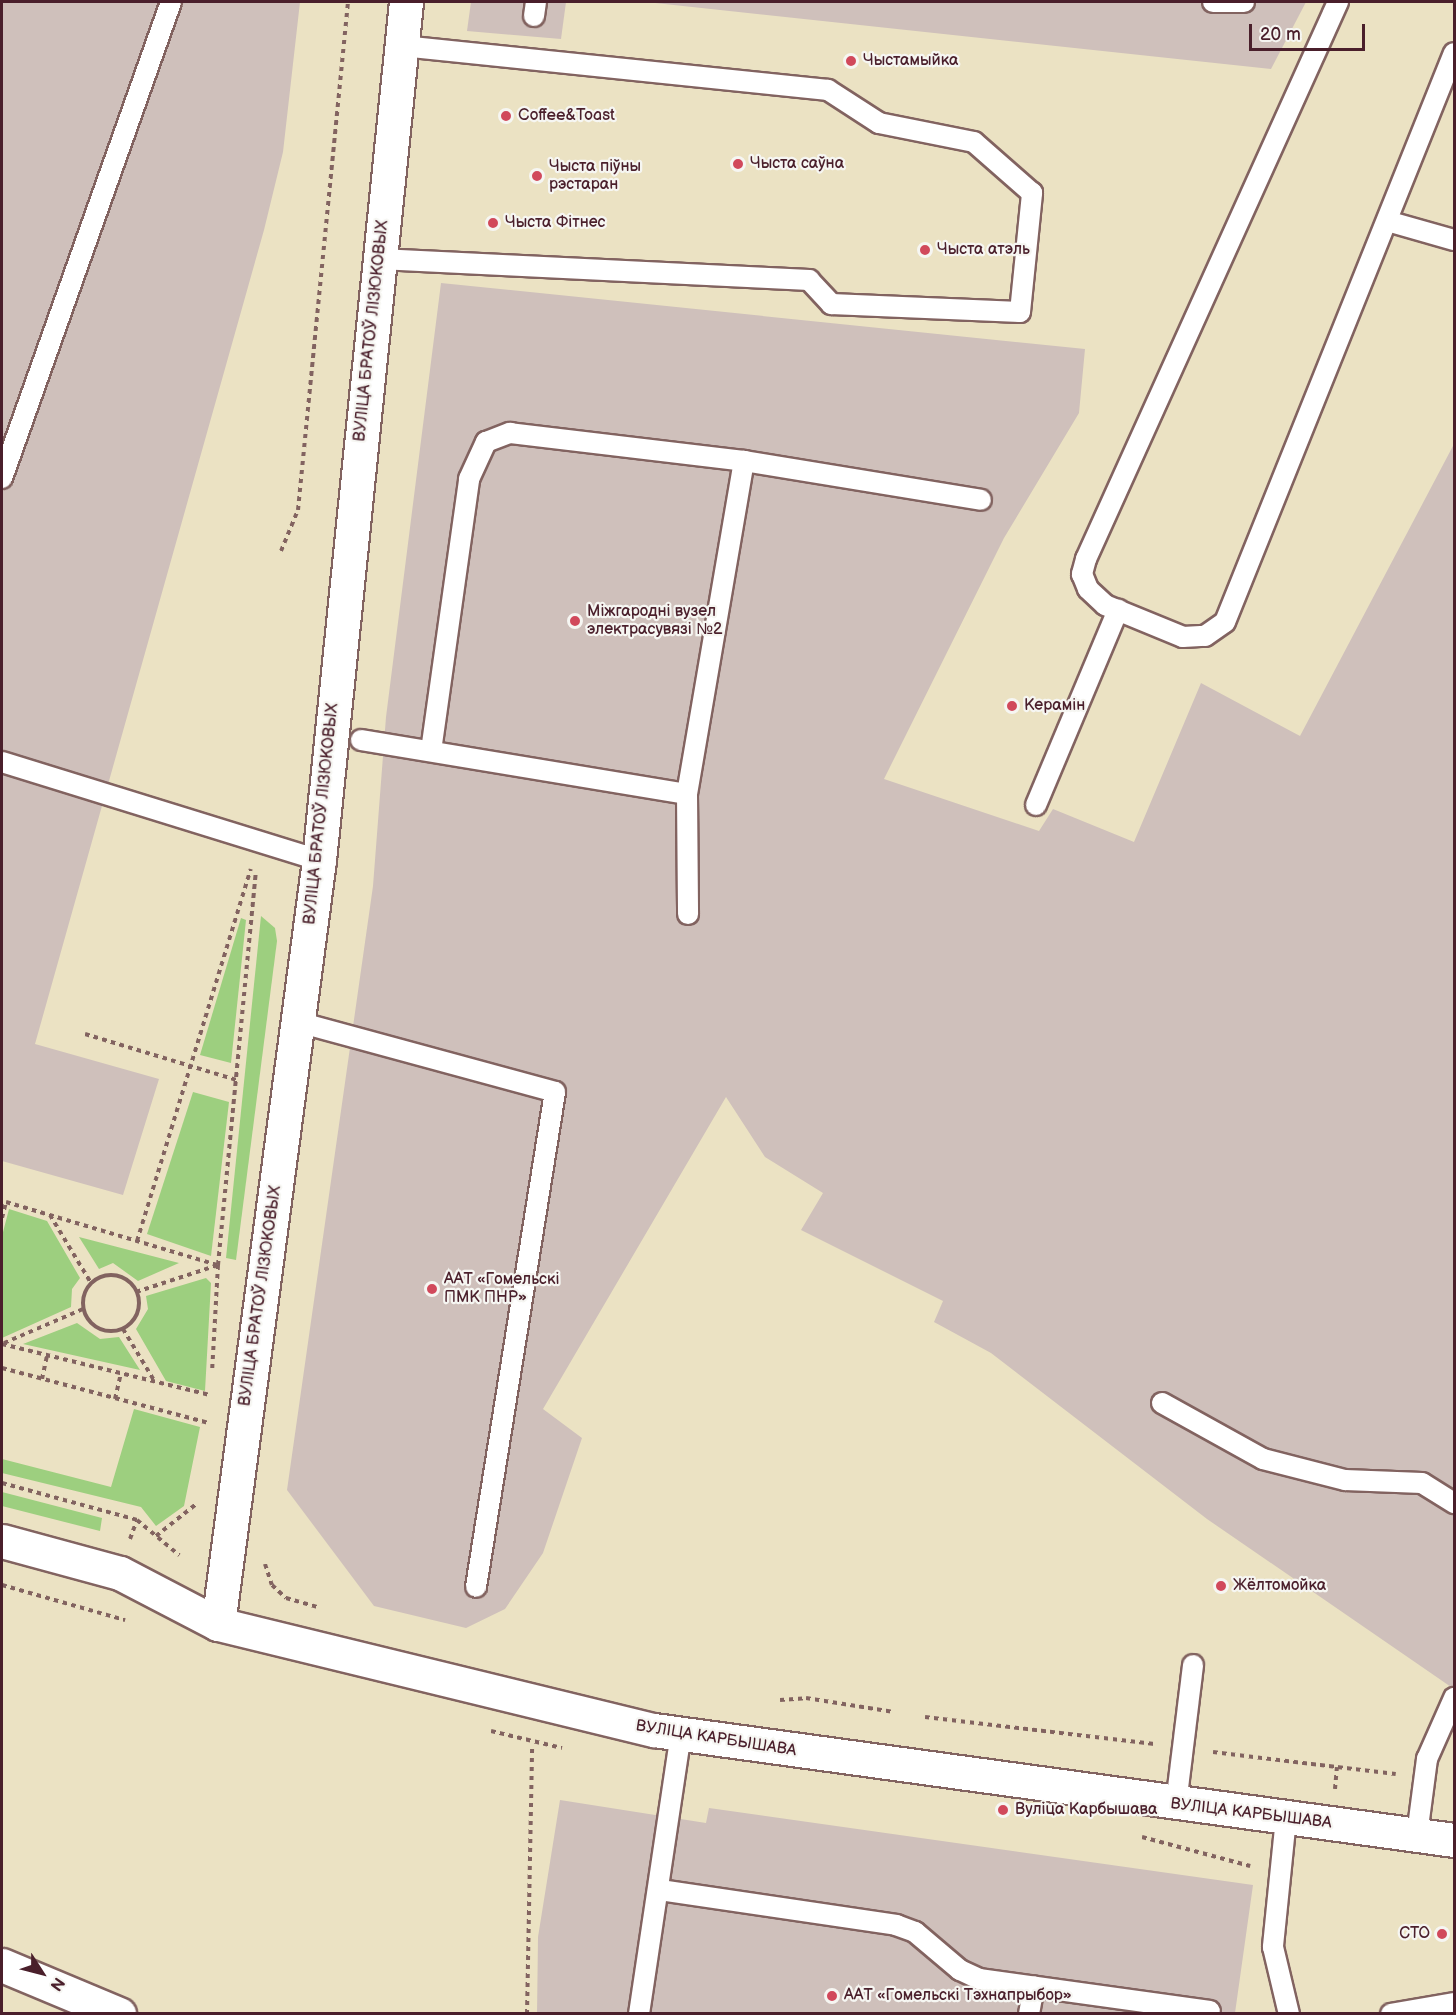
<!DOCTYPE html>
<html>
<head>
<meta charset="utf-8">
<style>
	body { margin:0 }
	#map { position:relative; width:1456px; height:2015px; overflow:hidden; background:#ebe2c3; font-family:"Balsamiq Sans",sans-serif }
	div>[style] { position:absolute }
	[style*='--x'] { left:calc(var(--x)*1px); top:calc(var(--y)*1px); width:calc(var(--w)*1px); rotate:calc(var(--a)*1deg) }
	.industrial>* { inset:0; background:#cfc0bb }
	.green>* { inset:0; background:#9dcf7f }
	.path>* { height:4px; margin-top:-2px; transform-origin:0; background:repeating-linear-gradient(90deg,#826360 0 4.5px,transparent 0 9px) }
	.path>.ring { margin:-2px; padding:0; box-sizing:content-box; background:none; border:4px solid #826360; border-radius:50% }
	.roads { filter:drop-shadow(2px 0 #826360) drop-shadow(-2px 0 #826360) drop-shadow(0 2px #826360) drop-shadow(0 -2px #826360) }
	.lane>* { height:20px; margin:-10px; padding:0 10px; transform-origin:10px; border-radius:10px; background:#fff }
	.street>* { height:33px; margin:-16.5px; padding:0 16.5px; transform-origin:16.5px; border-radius:16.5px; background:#fff }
	.dots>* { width:16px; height:16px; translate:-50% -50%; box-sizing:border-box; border:3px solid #f6f6f2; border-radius:50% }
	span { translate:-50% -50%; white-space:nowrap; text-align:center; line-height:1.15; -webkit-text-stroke:4.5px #f6f6f2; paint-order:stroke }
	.poi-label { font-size:16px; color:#4a1f2b }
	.left { translate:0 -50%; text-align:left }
	.right { translate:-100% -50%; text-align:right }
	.street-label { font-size:16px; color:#4a1f2b }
	.frame { position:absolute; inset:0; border:3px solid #4a1f2b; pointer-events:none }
	.north { position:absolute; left:12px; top:1943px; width:60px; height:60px; -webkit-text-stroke:4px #f6f6f2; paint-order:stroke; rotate:126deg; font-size:16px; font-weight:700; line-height:24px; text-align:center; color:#4a1f2b }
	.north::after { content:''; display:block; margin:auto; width:21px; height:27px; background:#4a1f2b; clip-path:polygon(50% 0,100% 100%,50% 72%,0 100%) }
	.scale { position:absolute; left:1249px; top:24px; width:116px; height:27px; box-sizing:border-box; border:3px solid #4a1f2b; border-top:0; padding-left:8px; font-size:18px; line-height:21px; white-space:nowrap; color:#4a1f2b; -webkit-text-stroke:4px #f6f6f2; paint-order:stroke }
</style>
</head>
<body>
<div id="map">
	<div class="industrial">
		<div style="clip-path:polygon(2px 2px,300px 2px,283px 152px,264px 230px,35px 1044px,159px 1079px,123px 1195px,2px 1161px)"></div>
		<div style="clip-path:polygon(471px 2px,566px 2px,561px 39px,467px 31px)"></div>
		<div style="clip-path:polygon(646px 2px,1306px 2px,1271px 69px)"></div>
		<div style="clip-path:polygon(441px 283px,1085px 349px,1079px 413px,1004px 538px,884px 779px,1039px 831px,1053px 809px,1134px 842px,1201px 683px,1300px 736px,1454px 444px,1454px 1689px,1207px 1519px,991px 1353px,934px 1322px,943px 1301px,801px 1230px,823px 1193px,765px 1157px,726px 1097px,543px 1409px,582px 1438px,543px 1553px,505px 1609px,466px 1628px,374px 1606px,287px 1490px,373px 886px,386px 717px)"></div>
		<div style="clip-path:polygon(560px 1800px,706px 1823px,709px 1808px,1253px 1885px,1235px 2013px,537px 2014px,538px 1937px)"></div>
	</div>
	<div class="green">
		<div style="clip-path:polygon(261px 916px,275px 928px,277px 941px,236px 1260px,226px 1258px)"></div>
		<div style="clip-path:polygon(241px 918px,246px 920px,231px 1063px,200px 1055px)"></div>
		<div style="clip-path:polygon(193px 1092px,229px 1102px,211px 1256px,147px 1234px)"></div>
		<div style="clip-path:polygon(9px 1209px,47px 1221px,80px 1278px,72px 1289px,71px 1307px,2px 1338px,2px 1236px)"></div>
		<div style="clip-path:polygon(79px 1237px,179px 1263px,138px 1281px,113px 1263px,99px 1269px)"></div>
		<div style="clip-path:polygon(206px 1278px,211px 1283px,205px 1391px,166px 1381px,136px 1329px,148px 1309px,146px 1296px)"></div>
		<div style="clip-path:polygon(77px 1323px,100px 1339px,119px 1337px,140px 1370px,23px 1344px)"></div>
		<div style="clip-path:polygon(134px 1409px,200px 1427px,184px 1506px,156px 1526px,141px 1507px,2px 1473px,2px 1459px,111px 1487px)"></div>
		<div style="clip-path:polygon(2px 1492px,102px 1518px,100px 1531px,2px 1506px)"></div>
	</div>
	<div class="path">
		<div style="--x:281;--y:551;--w:44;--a:-67.5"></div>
		<div style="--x:298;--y:510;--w:510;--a:-84.38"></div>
		<div style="--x:85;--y:1034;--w:158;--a:16.9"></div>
		<div style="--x:50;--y:1215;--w:79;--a:58.9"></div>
		<div style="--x:2;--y:1218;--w:16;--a:-76"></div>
		<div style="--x:6;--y:1202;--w:221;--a:16.6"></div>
		<div style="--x:218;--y:1265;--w:394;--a:-84.5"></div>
		<div style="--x:137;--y:1241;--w:389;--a:-73"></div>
		<div class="ring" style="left:83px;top:1275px;width:52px;height:52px"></div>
		<div style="--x:136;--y:1292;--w:86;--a:-18.2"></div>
		<div style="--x:218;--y:1265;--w:106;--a:93.2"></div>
		<div style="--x:123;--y:1329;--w:62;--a:58.9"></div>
		<div style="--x:4;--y:1343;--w:86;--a:-23.3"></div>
		<div style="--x:2;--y:1344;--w:214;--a:13.8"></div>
		<div style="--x:2;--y:1368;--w:213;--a:14.9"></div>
		<div style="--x:42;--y:1379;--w:25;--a:-78"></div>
		<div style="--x:115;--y:1399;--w:26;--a:-77"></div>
		<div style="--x:2;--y:1483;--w:140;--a:15.3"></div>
		<div style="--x:137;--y:1520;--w:55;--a:39.8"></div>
		<div style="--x:156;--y:1536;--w:50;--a:-38.5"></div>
		<div style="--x:130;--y:1539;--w:20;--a:-70"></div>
		<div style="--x:265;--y:1564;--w:22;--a:72"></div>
		<div style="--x:272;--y:1585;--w:19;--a:43"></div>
		<div style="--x:286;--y:1598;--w:35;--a:16"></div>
		<div style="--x:2;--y:1585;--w:128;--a:15.9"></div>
		<div style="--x:780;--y:1700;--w:26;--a:-4"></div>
		<div style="--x:806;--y:1698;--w:89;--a:9"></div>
		<div style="--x:925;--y:1717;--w:231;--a:6.7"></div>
		<div style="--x:491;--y:1731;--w:73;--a:13.5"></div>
		<div style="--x:1213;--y:1752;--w:184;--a:6.9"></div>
		<div style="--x:1335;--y:1789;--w:22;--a:-85"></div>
		<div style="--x:1142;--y:1837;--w:112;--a:15"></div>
		<div style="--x:527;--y:2014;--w:270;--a:-88.9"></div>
	</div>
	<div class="roads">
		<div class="lane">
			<div style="--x:1213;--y:2;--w:31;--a:0"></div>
			<div style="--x:1338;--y:2;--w:611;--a:114.34"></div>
			<div style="--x:1086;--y:559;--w:16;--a:105"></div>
			<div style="--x:1082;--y:574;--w:16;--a:68"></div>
			<div style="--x:1088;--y:589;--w:23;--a:43"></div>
			<div style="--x:1105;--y:605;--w:84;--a:22.3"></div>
			<div style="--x:1183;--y:637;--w:22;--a:-3"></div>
			<div style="--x:1205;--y:636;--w:24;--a:-35"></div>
			<div style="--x:1225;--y:622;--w:613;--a:-68.08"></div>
			<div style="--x:534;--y:16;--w:14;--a:-82"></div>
			<div style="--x:1387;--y:221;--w:70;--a:15.8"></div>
			<div style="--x:379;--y:259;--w:431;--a:2.8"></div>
			<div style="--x:809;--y:280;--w:33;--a:47"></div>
			<div style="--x:831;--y:304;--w:189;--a:2.4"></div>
			<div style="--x:1020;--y:312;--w:120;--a:-84.2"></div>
			<div style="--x:1032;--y:193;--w:77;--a:-138.7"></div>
			<div style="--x:974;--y:142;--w:97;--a:-168.7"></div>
			<div style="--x:879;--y:123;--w:61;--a:-147.1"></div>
			<div style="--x:828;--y:90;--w:428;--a:-174.1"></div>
			<div style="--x:2;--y:478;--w:505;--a:-70.45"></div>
			<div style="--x:361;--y:740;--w:330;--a:9.4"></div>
			<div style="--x:687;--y:794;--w:338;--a:-80.3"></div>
			<div style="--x:744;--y:461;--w:240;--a:9.3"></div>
			<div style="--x:431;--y:751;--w:275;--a:-82"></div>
			<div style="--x:469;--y:479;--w:41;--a:-65.3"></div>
			<div style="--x:486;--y:442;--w:26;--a:-21"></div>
			<div style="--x:510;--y:433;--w:236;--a:6.8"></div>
			<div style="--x:2;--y:762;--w:332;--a:17.2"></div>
			<div style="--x:687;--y:794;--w:120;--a:89.5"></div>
			<div style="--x:1036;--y:805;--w:212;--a:-67.2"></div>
			<div style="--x:298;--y:1022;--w:266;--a:15.2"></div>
			<div style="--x:555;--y:1092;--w:501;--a:99.07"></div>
			<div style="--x:1162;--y:1403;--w:115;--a:29"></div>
			<div style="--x:1263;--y:1459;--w:85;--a:14.4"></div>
			<div style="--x:1345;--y:1480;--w:77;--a:2.2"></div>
			<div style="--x:1422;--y:1483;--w:38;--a:32"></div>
			<div style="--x:1176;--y:1804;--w:140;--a:-83"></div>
			<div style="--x:1286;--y:1818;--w:130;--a:95.8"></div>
			<div style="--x:1273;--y:1947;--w:69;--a:76.6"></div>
			<div style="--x:1417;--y:1835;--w:77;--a:-82.5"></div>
			<div style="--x:1427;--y:1759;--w:67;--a:-66.1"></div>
			<div style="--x:660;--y:1890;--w:239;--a:8.4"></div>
			<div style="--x:896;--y:1925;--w:20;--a:20"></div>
			<div style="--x:915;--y:1932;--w:59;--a:40.2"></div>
			<div style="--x:960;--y:1970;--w:21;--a:25"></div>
			<div style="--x:979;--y:1979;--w:233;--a:7.9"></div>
			<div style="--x:639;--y:2014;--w:283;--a:-81.5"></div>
			<div style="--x:1029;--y:2014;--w:28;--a:-80"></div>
			<div style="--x:1391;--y:2014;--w:64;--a:-9.9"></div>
		</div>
		<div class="street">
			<div style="--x:2;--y:1541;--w:122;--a:15.2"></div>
			<div style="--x:120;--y:1573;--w:110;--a:27.5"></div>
			<div style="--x:218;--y:1624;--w:449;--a:13.7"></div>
			<div style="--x:654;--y:1730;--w:808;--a:7.83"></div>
			<div style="--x:218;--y:1624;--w:771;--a:-82.47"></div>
			<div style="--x:319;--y:860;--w:862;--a:-84.21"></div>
			<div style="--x:2;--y:1965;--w:127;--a:22.7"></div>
		</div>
	</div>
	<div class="dots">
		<div style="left:851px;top:61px;background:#d1495b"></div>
		<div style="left:506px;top:116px;background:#d1495b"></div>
		<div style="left:738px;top:164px;background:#d1495b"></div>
		<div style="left:537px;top:176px;background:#d1495b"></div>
		<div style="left:493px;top:223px;background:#d1495b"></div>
		<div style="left:925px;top:250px;background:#d1495b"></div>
		<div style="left:575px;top:621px;background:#d1495b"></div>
		<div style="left:1012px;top:706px;background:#d1495b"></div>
		<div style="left:432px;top:1289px;background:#d1495b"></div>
		<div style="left:1221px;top:1586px;background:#d1495b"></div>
		<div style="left:1003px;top:1810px;background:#d1495b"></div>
		<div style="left:1442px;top:1934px;background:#d1495b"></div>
		<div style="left:832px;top:1996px;background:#d1495b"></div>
	</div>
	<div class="poi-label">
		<span class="left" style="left:863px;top:61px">Чыстамыйка</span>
		<span class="left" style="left:518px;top:116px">Coffee&amp;Toast</span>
		<span class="left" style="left:750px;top:164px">Чыста саўна</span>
		<span class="left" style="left:549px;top:176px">Чыста піўны<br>рэстаран</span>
		<span class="left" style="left:505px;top:223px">Чыста Фітнес</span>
		<span class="left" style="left:937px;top:250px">Чыста атэль</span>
		<span class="left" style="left:587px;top:621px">Міжгародні вузел<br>электрасувязі №2</span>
		<span class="left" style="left:1024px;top:706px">Керамін</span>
		<span class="left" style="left:444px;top:1289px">ААТ «Гомельскі<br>ПМК ПНР»</span>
		<span class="left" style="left:1233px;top:1586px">Жёлтомойка</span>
		<span class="left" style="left:1015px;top:1810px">Вуліца Карбышава</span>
		<span class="right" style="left:1430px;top:1934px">СТО</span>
		<span class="left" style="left:844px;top:1996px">ААТ «Гомельскі Тэхнапрыбор»</span>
	</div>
	<div class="street-label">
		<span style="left:372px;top:331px;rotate:-84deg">ВУЛІЦА БРАТОЎ ЛІЗЮКОВЫХ</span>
		<span style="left:322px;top:814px;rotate:-84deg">ВУЛІЦА БРАТОЎ ЛІЗЮКОВЫХ</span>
		<span style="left:261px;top:1296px;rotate:-82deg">ВУЛІЦА БРАТОЎ ЛІЗЮКОВЫХ</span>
		<span style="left:716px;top:1739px;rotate:9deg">ВУЛІЦА КАРБЫШАВА</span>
		<span style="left:1251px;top:1814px;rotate:7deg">ВУЛІЦА КАРБЫШАВА</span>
	</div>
	<div class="frame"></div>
	<div class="north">N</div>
	<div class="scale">20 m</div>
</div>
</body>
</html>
